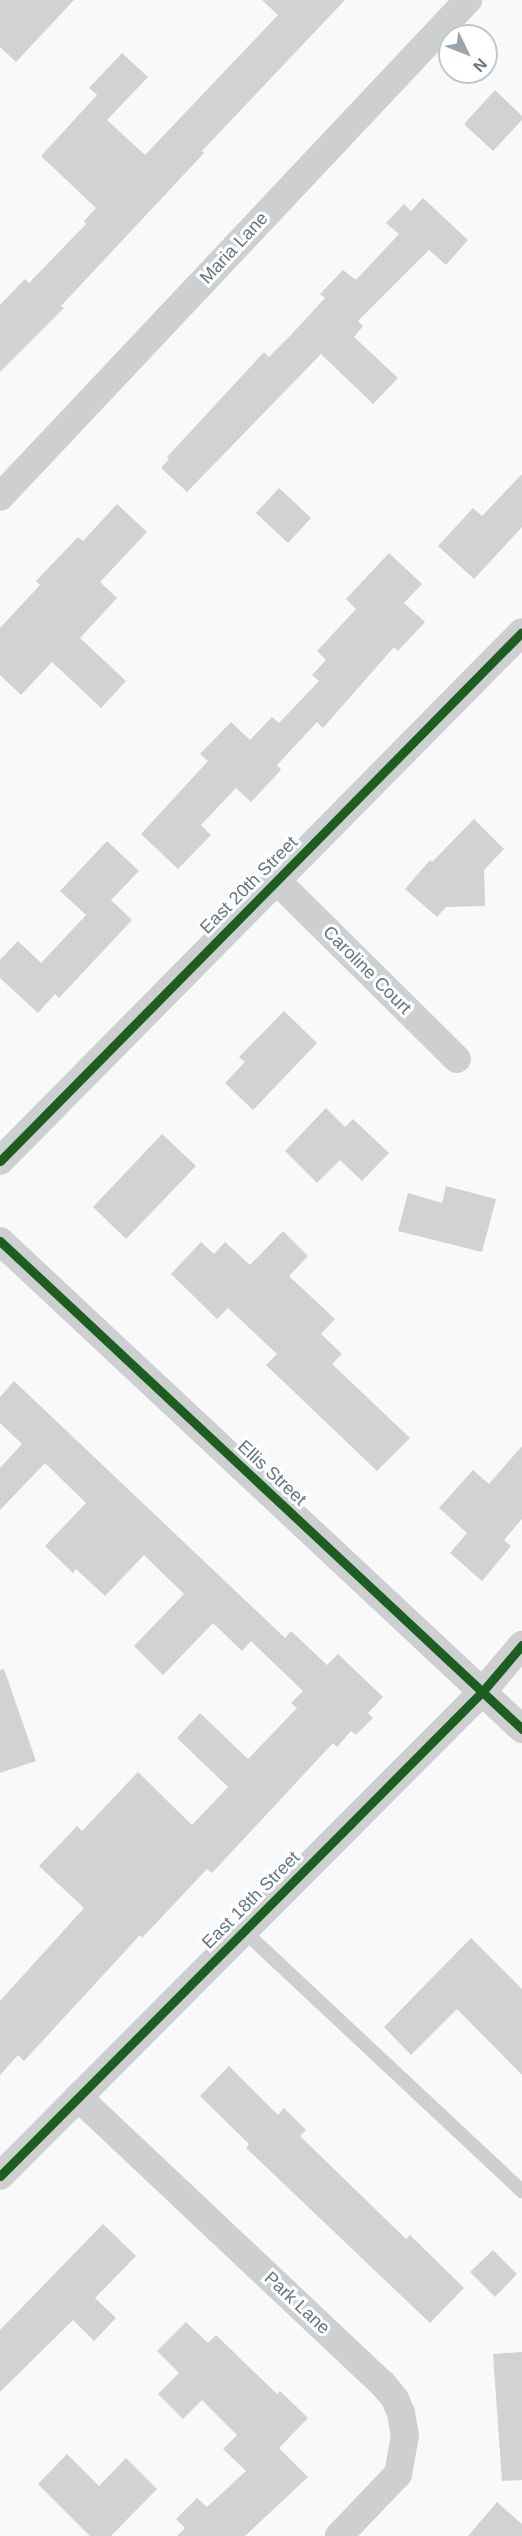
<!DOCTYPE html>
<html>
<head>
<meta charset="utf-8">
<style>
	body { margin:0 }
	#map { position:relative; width:522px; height:2536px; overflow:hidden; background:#f9f9f9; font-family:Helvetica,sans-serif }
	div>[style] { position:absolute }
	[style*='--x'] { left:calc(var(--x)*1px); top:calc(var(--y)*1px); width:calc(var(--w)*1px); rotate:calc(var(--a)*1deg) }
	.building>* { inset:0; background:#d0d2d3 }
	.service>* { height:14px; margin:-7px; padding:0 7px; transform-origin:7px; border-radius:7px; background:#cecfd0 }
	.minor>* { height:28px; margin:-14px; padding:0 14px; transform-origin:14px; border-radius:14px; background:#cecfd0 }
	.cycleway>* { height:9px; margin:-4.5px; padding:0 4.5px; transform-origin:4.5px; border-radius:4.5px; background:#1b5e20 }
	span { translate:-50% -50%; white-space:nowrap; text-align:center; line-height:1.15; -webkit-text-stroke:6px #fff; paint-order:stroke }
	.street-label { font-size:18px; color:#657683 }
	.north { position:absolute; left:438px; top:24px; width:60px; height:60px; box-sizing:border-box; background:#fff; border:2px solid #c1c8cd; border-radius:50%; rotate:133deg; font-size:16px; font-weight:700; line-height:24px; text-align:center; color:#657683 }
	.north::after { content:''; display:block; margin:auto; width:21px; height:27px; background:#99a4ac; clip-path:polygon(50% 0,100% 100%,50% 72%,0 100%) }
</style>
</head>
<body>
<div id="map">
	<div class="building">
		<div style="clip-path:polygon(0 0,74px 0,16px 62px,0 47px)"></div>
		<div style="clip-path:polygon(262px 0,345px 0,202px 151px,204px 153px,61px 306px,64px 308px,0 372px,0 305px,25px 279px,29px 283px,86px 224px,84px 221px,96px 208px,41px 156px,97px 95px,89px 88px,122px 53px,148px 77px,107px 120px,145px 155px,278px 15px)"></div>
		<div style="clip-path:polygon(495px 90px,522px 116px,522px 120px,493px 151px,464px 124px)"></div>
		<div style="clip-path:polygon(423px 198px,468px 240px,446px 265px,429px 250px,358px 321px,363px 326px,354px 337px,398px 378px,373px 404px,321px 354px,187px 492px,161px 468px,169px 459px,167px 457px,264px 352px,269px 357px,289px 337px,325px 298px,320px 294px,343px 270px,356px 280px,399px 234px,386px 223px,404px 204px,411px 211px)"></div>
		<div style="clip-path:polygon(522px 474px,522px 527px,474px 579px,438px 546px,473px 508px,482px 516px)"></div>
		<div style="clip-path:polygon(279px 488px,311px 518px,288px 543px,256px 513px)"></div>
		<div style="clip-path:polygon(117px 504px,147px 532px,100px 582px,117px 598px,80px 638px,126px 681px,101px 708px,52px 662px,21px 695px,0 675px,0 628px,40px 585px,36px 581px,78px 537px,83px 541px)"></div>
		<div style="clip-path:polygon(389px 553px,422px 584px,404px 603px,425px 622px,398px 651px,394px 647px,323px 728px,317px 722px,277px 765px,281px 770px,251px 802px,236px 788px,201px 825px,211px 835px,178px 869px,141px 834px,208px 761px,200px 754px,231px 722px,250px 740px,272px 717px,279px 723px,319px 681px,312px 675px,326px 660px,317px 651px,356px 609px,346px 599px)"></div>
		<div style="clip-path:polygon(474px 819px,504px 849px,484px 870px,485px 906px,446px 907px,437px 917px,405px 889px,430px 860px,432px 862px)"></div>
		<div style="clip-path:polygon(107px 841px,139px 871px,111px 900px,132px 920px,59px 998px,55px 994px,38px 1013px,0 978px,0 960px,18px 941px,41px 963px,86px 915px,60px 891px)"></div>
		<div style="clip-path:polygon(284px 1011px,317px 1043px,253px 1110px,225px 1083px,245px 1062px,239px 1057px)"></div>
		<div style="clip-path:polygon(326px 1108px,345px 1127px,353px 1119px,389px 1153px,362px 1181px,340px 1160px,317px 1183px,285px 1151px)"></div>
		<div style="clip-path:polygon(162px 1134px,196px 1166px,126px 1239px,93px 1207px)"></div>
		<div style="clip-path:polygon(446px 1186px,496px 1199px,482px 1252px,398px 1231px,408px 1193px,442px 1203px)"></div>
		<div style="clip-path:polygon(283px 1231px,308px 1256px,289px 1276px,335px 1319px,321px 1334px,342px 1354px,332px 1364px,410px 1438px,377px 1471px,266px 1365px,277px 1354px,228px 1308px,217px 1319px,171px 1274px,201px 1242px,214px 1254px,225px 1242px,250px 1265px)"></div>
		<div style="clip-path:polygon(14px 1381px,285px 1638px,291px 1631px,327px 1665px,338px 1654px,383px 1697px,368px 1713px,373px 1718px,356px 1735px,351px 1731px,337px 1747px,333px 1743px,212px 1873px,207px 1869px,142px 1938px,140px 1935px,24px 2061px,18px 2055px,0 2075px,0 2001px,84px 1908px,39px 1866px,77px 1826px,82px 1831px,138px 1772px,192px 1825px,228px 1787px,177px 1738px,200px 1713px,248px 1759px,297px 1708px,291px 1703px,303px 1691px,251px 1641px,242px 1651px,213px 1623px,163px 1675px,134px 1646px,184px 1594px,144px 1555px,105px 1596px,76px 1569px,73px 1573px,45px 1546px,86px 1503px,45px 1463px,0 1510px,0 1468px,22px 1444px,0 1423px,0 1397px)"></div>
		<div style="clip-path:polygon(522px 1446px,522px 1519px,504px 1540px,511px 1546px,482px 1581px,450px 1553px,467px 1533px,439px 1508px,473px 1470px,489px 1484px)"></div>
		<div style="clip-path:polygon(4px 1669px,36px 1761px,0 1773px,0 1670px)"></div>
		<div style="clip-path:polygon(471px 1938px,522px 1989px,522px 2075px,457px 2009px,411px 2055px,384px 2027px)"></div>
		<div style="clip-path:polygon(229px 2066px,278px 2115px,284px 2108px,306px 2130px,300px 2136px,406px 2239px,410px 2235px,464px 2288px,430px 2323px,246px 2148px,249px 2144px,200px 2096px)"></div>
		<div style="clip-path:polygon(103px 2224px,136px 2256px,95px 2298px,116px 2318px,94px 2341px,73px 2320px,0 2392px,0 2330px)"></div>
		<div style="clip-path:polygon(493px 2250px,517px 2274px,495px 2297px,470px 2272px)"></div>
		<div style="clip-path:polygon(186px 2322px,208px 2343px,216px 2335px,277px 2394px,280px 2391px,308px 2418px,279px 2448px,308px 2477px,245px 2536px,177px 2536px,185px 2528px,176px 2519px,197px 2498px,207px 2507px,246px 2471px,223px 2449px,237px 2435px,202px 2400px,183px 2419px,158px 2394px,179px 2373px,157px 2351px)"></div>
		<div style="clip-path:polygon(522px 2352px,522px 2480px,502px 2481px,493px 2354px)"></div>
		<div style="clip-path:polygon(67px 2454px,99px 2486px,126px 2458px,157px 2489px,111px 2536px,90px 2536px,38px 2484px)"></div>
		<div style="clip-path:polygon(497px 2502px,522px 2524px,522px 2536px,468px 2536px)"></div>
	</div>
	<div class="service">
		<div style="--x:244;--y:1931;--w:381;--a:43.1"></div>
	</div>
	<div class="minor">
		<div style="--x:0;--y:497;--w:683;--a:-46.72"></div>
		<div style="--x:277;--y:881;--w:253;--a:44.7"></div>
		<div style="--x:0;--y:1161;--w:743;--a:-45.38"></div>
		<div style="--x:0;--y:1241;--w:715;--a:43.07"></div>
		<div style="--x:78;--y:2097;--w:419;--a:43.3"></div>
		<div style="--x:383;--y:2384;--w:19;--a:51"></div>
		<div style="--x:395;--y:2399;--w:15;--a:67"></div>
		<div style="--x:401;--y:2413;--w:22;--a:80"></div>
		<div style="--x:405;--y:2435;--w:40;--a:100"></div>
		<div style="--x:398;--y:2474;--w:86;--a:133.6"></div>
		<div style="--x:0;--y:2176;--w:683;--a:-45.12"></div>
		<div style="--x:482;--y:1692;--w:62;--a:-49.6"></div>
	</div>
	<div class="cycleway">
		<div style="--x:0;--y:1161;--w:743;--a:-45.38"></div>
		<div style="--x:0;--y:1241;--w:715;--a:43.07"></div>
		<div style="--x:0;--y:2176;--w:683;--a:-45.12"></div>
		<div style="--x:482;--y:1692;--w:62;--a:-49.6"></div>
	</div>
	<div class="street-label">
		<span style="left:234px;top:248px;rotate:-47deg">Maria Lane</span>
		<span style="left:249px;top:885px;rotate:-45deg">East 20th Street</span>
		<span style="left:367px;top:970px;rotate:45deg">Caroline Court</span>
		<span style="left:272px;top:1473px;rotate:43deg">Ellis Street</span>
		<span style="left:251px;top:1900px;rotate:-45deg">East 18th Street</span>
		<span style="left:297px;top:2303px;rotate:43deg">Park Lane</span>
	</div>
	<div class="north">N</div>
</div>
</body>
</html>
